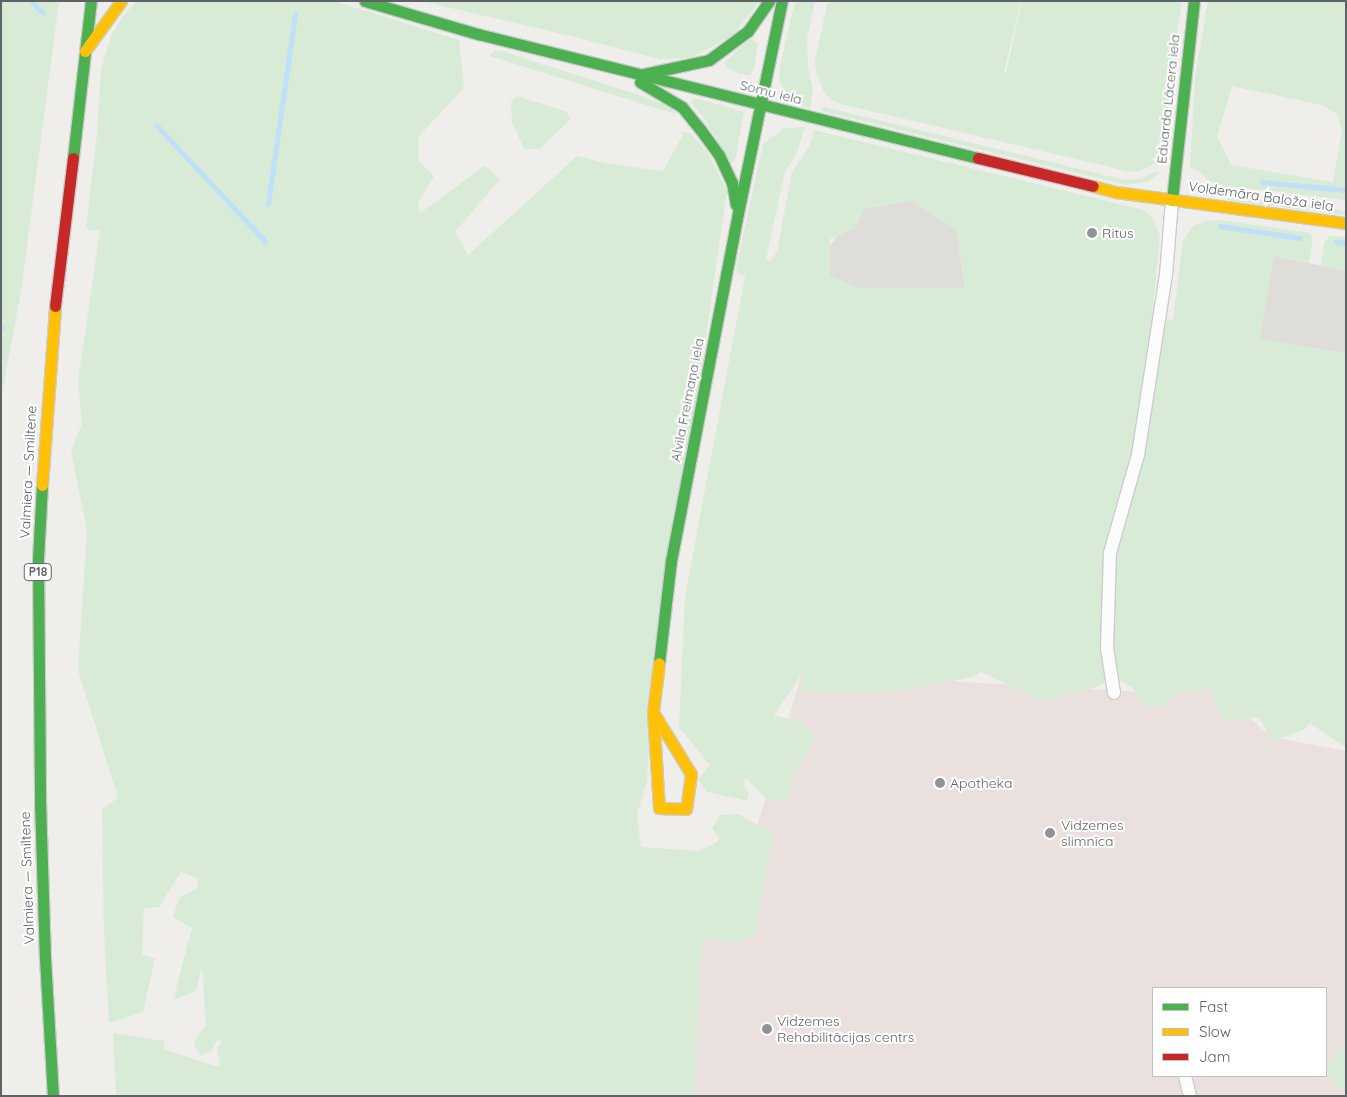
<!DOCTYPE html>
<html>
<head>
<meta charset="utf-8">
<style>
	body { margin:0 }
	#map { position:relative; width:1347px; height:1097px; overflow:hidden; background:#efeeea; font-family:Quicksand,sans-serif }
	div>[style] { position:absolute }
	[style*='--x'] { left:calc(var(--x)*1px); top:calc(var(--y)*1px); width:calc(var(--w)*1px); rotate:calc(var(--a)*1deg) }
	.industrial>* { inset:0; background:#dfddda }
	.medical>* { inset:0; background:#eae0de }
	.green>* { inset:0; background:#d8ebd6 }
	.stream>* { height:5px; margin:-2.5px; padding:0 2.5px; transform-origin:2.5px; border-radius:2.5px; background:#bfe0f9 }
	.roads { filter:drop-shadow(1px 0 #cbcccc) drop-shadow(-1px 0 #cbcccc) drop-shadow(0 1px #cbcccc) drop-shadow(0 -1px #cbcccc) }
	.street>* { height:12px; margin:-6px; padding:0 6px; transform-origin:6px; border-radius:6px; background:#fdfcfc }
	.fast>* { height:11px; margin:-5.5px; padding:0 5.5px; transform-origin:5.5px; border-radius:5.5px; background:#4caf50 }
	.slow>* { height:11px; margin:-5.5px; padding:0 5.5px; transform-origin:5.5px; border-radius:5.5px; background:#ffc107 }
	.jam>* { height:11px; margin:-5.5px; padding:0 5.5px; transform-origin:5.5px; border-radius:5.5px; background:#c62828 }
	.dots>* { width:14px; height:14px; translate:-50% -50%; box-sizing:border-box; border:2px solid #fff; border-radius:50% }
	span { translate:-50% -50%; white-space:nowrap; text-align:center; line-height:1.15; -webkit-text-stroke:4px #fff; paint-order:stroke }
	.shield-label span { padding:1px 4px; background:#fff; border:1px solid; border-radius:4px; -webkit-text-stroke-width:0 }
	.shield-label { font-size:12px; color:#5f6368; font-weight:700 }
	.street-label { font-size:14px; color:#5f6368 }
	.poi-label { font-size:14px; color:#5f6368 }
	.left { translate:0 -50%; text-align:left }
	.frame { position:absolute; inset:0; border:2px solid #5f6368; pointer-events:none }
	.legend { position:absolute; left:1152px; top:987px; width:175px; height:90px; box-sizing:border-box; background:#fff; border:1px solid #bfc1c3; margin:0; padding:6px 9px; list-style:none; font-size:15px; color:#5f6368 }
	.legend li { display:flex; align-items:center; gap:10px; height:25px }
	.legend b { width:25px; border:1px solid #bfc1c3 }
</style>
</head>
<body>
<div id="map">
	<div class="industrial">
		<div style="clip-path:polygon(910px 201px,956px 229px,966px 291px,883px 347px,814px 268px,856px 210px)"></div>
		<div style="clip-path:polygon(1274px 256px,1346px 271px,1346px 405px,1257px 364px,1261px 323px)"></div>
	</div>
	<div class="medical">
		<div style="clip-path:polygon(evenodd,802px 673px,1177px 694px,1211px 687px,1272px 737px,1346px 751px,1346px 1096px,695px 1096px,701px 951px,706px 939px,731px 916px,802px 673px,1153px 988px,1326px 988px,1326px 1076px,1153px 1076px,1153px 988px)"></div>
	</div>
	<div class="green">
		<div style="clip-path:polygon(1px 1px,59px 1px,21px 292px,1px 398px)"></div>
		<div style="clip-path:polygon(137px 1px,334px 1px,459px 40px,464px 88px,419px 136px,418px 160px,434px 176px,418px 203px,420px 213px,485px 166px,500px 179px,455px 232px,468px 255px,577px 156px,609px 164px,663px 171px,683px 135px,681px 132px,690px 133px,708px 153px,727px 191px,651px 711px,647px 781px,637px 814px,641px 847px,699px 851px,718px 842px,719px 837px,712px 828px,720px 815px,738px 814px,773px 833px,755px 935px,740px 942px,706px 939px,701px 951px,695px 1096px,116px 1096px,113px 1033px,164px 1041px,164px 1049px,215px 1066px,220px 1065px,217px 1048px,222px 1041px,217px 1040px,211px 1051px,201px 1056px,194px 1045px,197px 1036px,206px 1026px,202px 967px,196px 991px,173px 1000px,192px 928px,173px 917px,179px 898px,198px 888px,197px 878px,181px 872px,159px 907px,144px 908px,142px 954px,155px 959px,143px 1012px,109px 1023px,104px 933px,102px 809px,118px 798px,78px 670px,87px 529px,71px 452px,82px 423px,78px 380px,100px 231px,86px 229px,97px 134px,101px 70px,111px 36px,123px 16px)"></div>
		<div style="clip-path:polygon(421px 1px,760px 1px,733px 35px,691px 58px,659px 59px,575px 37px)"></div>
		<div style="clip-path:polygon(795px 1px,815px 1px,807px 39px,808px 66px,813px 91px,810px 109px,797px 104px,786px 94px,779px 80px,780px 66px)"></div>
		<div style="clip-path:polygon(828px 1px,1021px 1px,1004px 72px,1006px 73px,1022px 1px,1182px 1px,1171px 72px,1162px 164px,1154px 164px,1137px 172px,1127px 171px,841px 104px,830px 99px,823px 90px,816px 71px,815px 60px)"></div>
		<div style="clip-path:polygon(evenodd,1208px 1px,1346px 1px,1346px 200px,1227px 186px,1209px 181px,1199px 171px,1190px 168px,1195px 78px,1208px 1px,1232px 86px,1322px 105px,1337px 114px,1342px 130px,1333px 182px,1231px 165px,1217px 136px,1232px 86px)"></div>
		<div style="clip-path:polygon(750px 39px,758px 43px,754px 69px,750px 75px,740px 74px,726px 67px,724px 63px)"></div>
		<div style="clip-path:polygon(494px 50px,502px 51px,636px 94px,670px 107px,676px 113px,675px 114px,490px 56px)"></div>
		<div style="clip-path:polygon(517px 96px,567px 112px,570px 120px,539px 149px,524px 149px,512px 122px,511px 102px)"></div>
		<div style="clip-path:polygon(695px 98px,744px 112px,735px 161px,731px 163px,702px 115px,690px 102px)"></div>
		<div style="clip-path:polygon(824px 107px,1125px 180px,1141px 179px,1153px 173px,1160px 172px,1149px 181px,1126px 185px,821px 111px)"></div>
		<div style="clip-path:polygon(evenodd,805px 127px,797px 153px,785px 171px,766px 260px,770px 262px,777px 251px,792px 172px,809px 147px,814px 130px,1144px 210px,1154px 220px,1160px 236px,1152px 317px,1173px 320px,1183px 241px,1194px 225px,1207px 221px,1221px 220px,1310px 233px,1313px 239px,1309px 263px,1274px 256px,1260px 339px,1346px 353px,1346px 748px,1310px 723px,1303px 730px,1272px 742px,1259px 717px,1223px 722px,1210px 687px,1177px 694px,1162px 708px,1146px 706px,1131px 686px,1114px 678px,1096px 687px,1042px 701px,981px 672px,973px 677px,901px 691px,803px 692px,802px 674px,774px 715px,801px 722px,816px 738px,794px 772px,788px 798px,773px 802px,764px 797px,746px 778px,743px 784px,749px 793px,747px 801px,707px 792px,698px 779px,710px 765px,679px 727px,685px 596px,745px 276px,738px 274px,736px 268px,763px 144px,784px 128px,805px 127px,910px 201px,956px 229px,966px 288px,858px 288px,830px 275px,830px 239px,855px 228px,865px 208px,910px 201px)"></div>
		<div style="clip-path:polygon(1229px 195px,1346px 211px,1346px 215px,1227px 200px)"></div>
		<div style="clip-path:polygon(1329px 236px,1346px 237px,1346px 271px,1321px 266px,1324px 243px)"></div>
		<div style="clip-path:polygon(1346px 1042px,1346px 1090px,1335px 1084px,1326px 1068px)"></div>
	</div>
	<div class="stream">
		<div style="--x:31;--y:1;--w:16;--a:45"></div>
		<div style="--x:157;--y:126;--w:158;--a:46.8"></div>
		<div style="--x:1262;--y:182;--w:84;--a:5.4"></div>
		<div style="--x:268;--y:204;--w:192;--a:-81.9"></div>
		<div style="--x:1220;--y:226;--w:81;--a:8.5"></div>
		<div style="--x:1336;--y:242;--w:10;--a:6"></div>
		<div style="--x:1;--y:328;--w:1;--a:0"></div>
	</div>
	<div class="roads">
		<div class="street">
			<div style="--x:1114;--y:693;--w:46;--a:-98.8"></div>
			<div style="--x:1107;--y:648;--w:95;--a:-88.2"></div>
			<div style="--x:1110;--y:553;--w:102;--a:-74.1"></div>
			<div style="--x:1138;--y:455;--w:182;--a:-81.2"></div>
			<div style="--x:1166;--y:275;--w:75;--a:-85.4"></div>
			<div style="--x:1185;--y:1076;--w:21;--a:76"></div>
		</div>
		<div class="fast">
			<div style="--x:365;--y:1;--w:118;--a:16.3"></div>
			<div style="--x:478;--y:34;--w:515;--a:13.93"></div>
			<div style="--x:644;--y:74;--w:66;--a:-12.2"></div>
			<div style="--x:709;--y:60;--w:49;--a:-36.6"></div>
			<div style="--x:748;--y:31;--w:37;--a:-55"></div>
			<div style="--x:640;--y:82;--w:49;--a:30.8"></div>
			<div style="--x:682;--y:107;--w:28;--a:51"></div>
			<div style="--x:700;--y:129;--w:32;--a:54"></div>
			<div style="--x:719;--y:155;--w:31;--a:65"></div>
			<div style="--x:732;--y:183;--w:22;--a:80"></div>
			<div style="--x:73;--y:158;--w:158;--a:-83.5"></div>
			<div style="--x:1172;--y:200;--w:200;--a:-83.7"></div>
			<div style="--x:42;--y:485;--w:75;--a:93.1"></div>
			<div style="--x:38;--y:560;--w:241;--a:89.5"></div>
			<div style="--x:40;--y:801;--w:157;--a:88.2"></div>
			<div style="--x:45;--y:958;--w:138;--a:86.7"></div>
			<div style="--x:659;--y:663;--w:103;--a:-83.3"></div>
			<div style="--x:671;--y:561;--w:354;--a:-79.1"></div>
			<div style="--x:738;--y:213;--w:217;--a:-78.3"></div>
		</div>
		<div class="slow">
			<div style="--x:85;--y:51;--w:62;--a:-54.2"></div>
			<div style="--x:1093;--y:186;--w:24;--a:15"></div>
			<div style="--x:1116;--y:192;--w:232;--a:7.7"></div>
			<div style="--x:42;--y:485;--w:179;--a:-85.8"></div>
			<div style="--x:653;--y:712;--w:73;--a:58.5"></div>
			<div style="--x:691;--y:774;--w:35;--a:98"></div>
			<div style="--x:686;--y:809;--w:27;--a:-178"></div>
			<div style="--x:659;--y:808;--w:96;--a:-93.6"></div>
			<div style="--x:653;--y:712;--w:49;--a:-83"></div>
		</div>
		<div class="jam">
			<div style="--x:978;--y:158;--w:118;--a:13.7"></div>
			<div style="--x:55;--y:306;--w:149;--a:-83.1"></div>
		</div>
	</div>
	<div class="dots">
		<div style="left:1092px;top:233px;background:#919496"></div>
		<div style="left:940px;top:783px;background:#919496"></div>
		<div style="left:1050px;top:833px;background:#919496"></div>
		<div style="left:767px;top:1029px;background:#919496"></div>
	</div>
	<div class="shield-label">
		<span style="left:38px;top:572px">P18</span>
	</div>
	<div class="street-label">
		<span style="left:771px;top:92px;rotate:14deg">Somu iela</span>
		<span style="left:1168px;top:99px;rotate:-84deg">Eduarda Lācera iela</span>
		<span style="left:1261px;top:196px;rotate:8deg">Voldemāra Baloža iela</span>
		<span style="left:687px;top:400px;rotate:-79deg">Alvila Freimaņa iela</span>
		<span style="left:28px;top:472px;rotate:-87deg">Valmiera — Smiltene</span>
		<span style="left:27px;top:878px;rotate:-92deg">Valmiera — Smiltene</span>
	</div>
	<div class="poi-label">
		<span class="left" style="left:1102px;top:233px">Ritus</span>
		<span class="left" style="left:950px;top:783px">Apotheka</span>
		<span class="left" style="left:1061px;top:833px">Vidzemes<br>slimnīca</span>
		<span class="left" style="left:777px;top:1029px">Vidzemes<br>Rehabilitācijas centrs</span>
	</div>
	<div class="frame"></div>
	<ul class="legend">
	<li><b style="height:6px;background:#4caf50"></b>Fast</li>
	<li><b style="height:6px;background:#ffc107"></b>Slow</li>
	<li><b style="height:6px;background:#c62828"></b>Jam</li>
	</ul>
</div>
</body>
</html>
